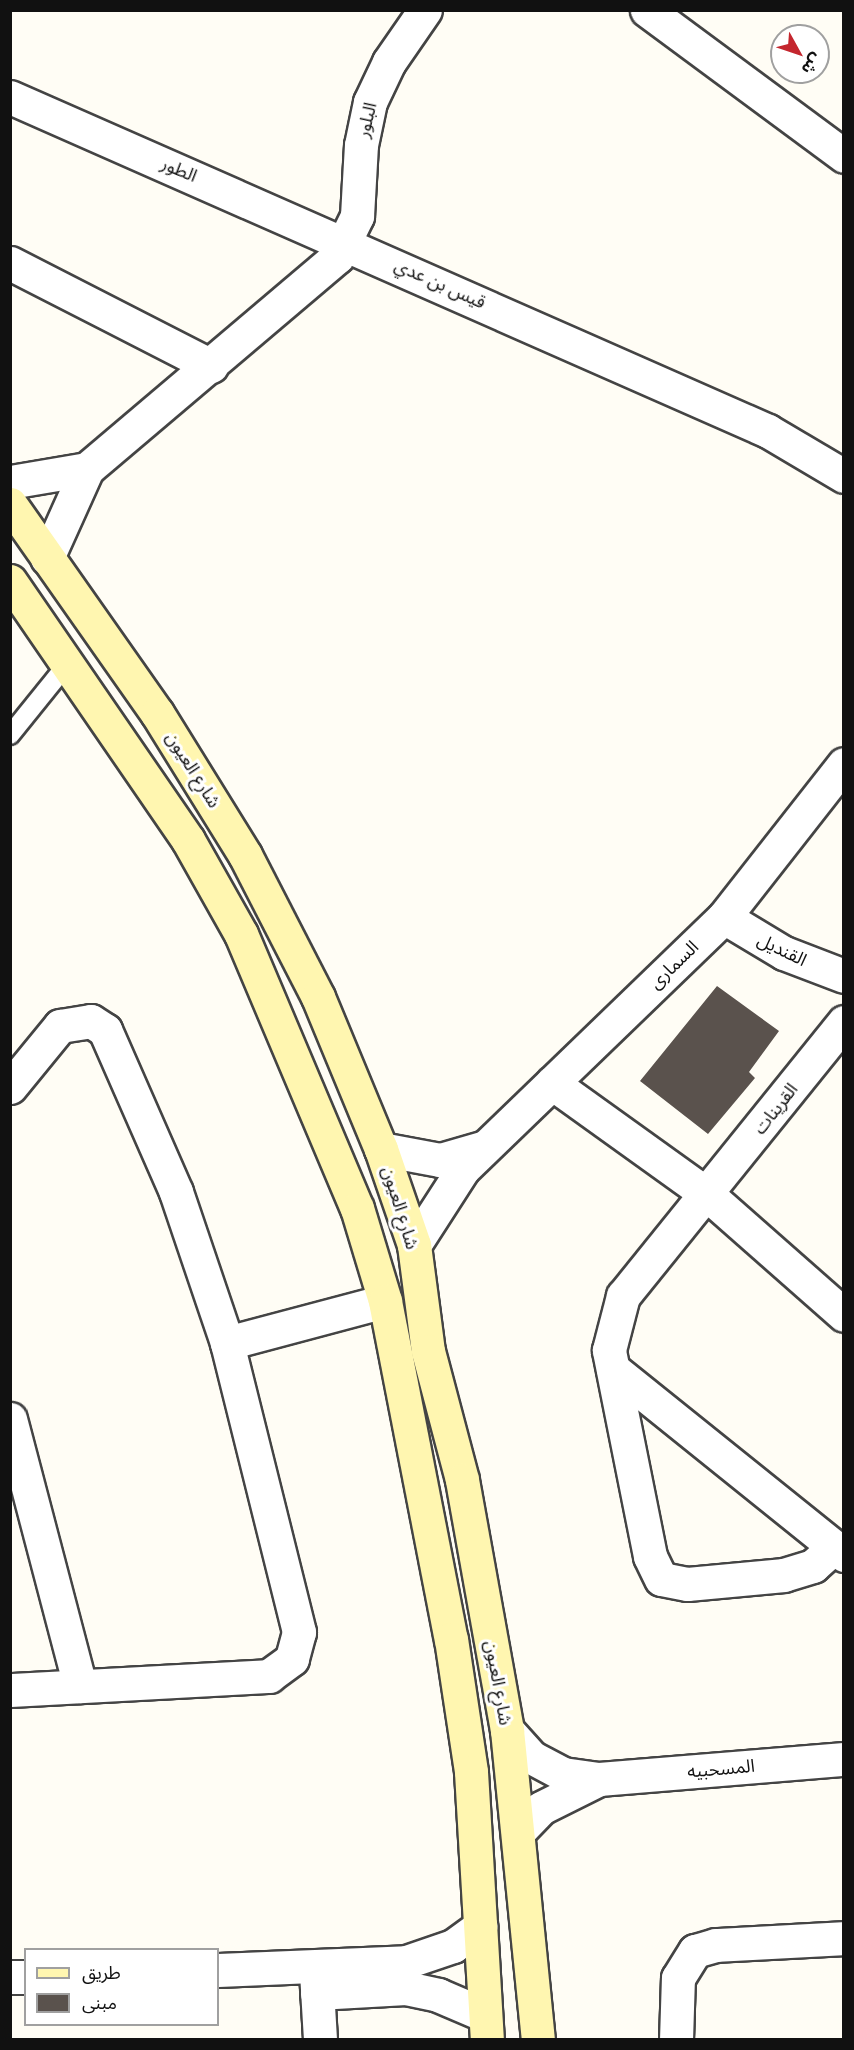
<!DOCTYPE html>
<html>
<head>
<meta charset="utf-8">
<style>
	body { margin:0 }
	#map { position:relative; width:854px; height:2050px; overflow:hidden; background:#fffdf5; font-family:Lora,"Noto Sans Arabic",serif }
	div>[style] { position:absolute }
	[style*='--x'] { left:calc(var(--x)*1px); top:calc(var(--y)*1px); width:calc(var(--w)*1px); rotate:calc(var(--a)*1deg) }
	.building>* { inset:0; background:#5a524d }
	.roads { filter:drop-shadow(2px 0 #444) drop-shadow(-2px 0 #444) drop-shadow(0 2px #444) drop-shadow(0 -2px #444) }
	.lane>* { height:18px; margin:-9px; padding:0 9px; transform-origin:9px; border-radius:9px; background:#fff }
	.street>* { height:33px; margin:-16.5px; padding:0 16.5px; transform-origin:16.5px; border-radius:16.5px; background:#fff }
	.secondary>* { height:33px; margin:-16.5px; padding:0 16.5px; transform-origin:16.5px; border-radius:16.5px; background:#fff6b0 }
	span { translate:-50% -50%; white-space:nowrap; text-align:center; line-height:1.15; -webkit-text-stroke:6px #fff; paint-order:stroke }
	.street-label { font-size:18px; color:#111 }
	.frame { position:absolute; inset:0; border:12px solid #111; pointer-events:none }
	.legend { position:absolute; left:24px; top:1948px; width:195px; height:78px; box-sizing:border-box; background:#fff; border:2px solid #a0a0a0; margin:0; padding:8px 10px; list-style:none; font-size:18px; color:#111 }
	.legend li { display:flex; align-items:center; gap:12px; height:30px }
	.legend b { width:30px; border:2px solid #a0a0a0 }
	.north { position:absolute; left:770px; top:24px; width:60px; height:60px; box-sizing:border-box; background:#fff; border:2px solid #a0a0a0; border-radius:50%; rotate:130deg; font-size:16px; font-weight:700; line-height:24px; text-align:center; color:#111 }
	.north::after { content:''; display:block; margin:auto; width:21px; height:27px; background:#c4262e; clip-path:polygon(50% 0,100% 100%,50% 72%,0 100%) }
</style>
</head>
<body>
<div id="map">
	<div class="building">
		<div style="clip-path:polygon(717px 986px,779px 1031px,749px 1072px,755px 1078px,708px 1134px,640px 1081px)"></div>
	</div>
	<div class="roads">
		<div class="lane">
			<div style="--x:10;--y:735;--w:92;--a:-51.1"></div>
		</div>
		<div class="street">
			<div style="--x:647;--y:10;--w:245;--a:36.5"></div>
			<div style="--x:10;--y:97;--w:828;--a:23.78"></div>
			<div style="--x:768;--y:431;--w:88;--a:30.6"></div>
			<div style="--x:10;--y:263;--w:226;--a:27.1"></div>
			<div style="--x:10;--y:482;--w:78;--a:-9.6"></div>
			<div style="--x:87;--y:469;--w:328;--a:-40.3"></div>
			<div style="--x:337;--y:257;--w:46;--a:-64"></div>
			<div style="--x:357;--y:216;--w:71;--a:-86.8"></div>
			<div style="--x:361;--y:145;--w:44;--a:-78.2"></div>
			<div style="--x:370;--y:102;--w:44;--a:-64.6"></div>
			<div style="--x:389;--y:62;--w:63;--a:-55.3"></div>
			<div style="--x:47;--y:558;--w:98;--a:-65.8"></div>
			<div style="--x:724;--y:917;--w:70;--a:31"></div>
			<div style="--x:784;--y:953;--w:64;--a:21"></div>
			<div style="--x:552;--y:1083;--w:192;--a:35.7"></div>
			<div style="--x:708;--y:1195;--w:181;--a:41.4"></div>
			<div style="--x:10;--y:1087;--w:79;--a:-50.7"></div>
			<div style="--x:60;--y:1026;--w:31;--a:-9"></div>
			<div style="--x:91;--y:1021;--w:17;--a:33"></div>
			<div style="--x:105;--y:1030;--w:177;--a:66.3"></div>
			<div style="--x:176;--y:1192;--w:159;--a:71.3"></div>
			<div style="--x:227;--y:1343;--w:298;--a:76"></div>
			<div style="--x:299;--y:1632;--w:28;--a:105"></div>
			<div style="--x:292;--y:1659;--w:29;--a:144"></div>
			<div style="--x:269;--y:1676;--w:259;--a:176.9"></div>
			<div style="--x:381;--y:1149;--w:60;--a:10.6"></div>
			<div style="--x:440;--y:1160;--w:44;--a:-15.9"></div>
			<div style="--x:414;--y:1245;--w:90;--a:-57.2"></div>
			<div style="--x:463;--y:1169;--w:363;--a:-44"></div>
			<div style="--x:724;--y:917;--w:194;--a:-51.9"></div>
			<div style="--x:227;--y:1343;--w:163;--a:-14.9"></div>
			<div style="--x:613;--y:1369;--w:297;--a:38.8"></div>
			<div style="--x:10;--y:1419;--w:276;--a:75.3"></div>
			<div style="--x:834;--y:1547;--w:28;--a:138"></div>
			<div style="--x:813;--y:1566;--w:30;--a:163"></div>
			<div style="--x:784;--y:1575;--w:97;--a:174.7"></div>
			<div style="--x:687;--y:1584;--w:26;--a:-169"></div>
			<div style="--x:661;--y:1579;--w:25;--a:-116"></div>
			<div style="--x:650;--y:1556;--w:210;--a:-101.3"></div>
			<div style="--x:609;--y:1350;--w:56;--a:-75.5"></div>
			<div style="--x:623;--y:1296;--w:352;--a:-51.1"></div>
			<div style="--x:507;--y:1730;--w:36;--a:48"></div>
			<div style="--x:531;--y:1757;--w:36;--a:28"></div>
			<div style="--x:563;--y:1774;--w:36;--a:8"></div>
			<div style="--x:599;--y:1779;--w:246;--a:-4.7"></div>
			<div style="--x:518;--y:1832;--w:33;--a:-46"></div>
			<div style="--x:541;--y:1808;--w:65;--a:-26.6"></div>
			<div style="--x:218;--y:1970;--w:188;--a:-2.4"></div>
			<div style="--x:406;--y:1962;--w:50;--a:-18.8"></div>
			<div style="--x:453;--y:1946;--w:34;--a:-36"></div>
			<div style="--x:316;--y:1972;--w:68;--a:86.6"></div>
			<div style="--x:10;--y:1977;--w:16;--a:0"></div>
			<div style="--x:317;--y:1993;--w:89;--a:-3.2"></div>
			<div style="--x:406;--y:1988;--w:33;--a:12"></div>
			<div style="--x:438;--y:1995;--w:51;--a:23.1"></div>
			<div style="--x:676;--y:2040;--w:62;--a:-88.2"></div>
			<div style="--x:678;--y:1978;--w:32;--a:-58"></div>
			<div style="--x:695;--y:1951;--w:22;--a:-16"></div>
			<div style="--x:716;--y:1945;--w:128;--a:-3.1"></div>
		</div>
		<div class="secondary">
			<div style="--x:10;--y:504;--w:256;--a:54.9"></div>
			<div style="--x:157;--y:713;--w:167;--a:58.2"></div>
			<div style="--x:245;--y:855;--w:160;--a:62.8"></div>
			<div style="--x:318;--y:997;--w:165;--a:67.5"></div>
			<div style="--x:381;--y:1149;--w:102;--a:71"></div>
			<div style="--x:414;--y:1245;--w:107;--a:82.5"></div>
			<div style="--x:428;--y:1351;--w:133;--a:75.2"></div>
			<div style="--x:462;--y:1480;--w:254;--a:79.8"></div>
			<div style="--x:507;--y:1730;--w:312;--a:84.3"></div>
			<div style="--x:10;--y:581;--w:314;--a:55.5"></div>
			<div style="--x:188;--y:840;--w:108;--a:60.6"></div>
			<div style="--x:241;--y:934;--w:298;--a:67.1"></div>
			<div style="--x:357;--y:1208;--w:97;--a:73.2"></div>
			<div style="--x:385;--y:1301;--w:344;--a:79"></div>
			<div style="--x:451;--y:1639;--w:134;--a:81.4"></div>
			<div style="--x:471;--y:1772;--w:268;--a:86.6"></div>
		</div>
	</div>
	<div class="street-label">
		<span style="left:367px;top:120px;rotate:-76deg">البلور</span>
		<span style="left:179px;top:170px;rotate:23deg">الطور</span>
		<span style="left:440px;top:284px;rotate:24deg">قيس بن عدي</span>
		<span style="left:193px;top:770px;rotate:58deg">شارع العيون</span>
		<span style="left:782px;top:950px;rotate:26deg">القنديل</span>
		<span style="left:674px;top:965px;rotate:-44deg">السمارى</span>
		<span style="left:776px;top:1109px;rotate:-52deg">القرينات</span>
		<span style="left:400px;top:1208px;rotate:73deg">شارع العيون</span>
		<span style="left:498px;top:1683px;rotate:80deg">شارع العيون</span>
		<span style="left:721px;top:1769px;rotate:-5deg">المسحبيه</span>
	</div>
	<div class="frame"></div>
	<ul class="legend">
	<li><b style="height:8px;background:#fff6b0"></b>طريق</li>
	<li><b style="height:16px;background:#5a524d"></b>مبنى</li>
	</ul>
	<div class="north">ش</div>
</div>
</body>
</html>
